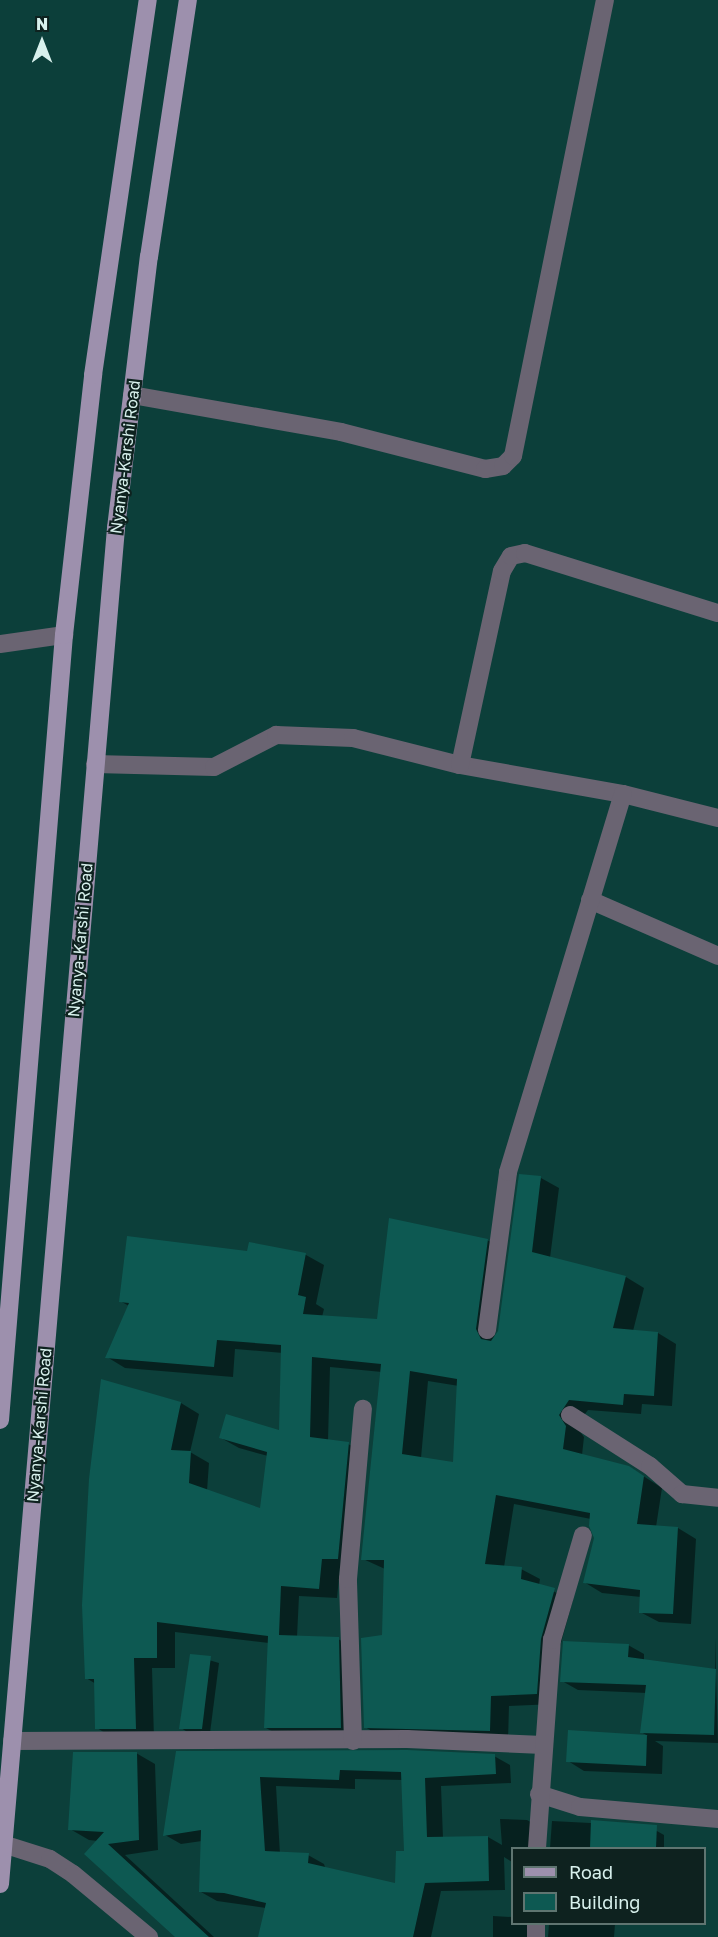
<!DOCTYPE html>
<html>
<head>
<meta charset="utf-8">
<style>
	body { margin:0 }
	#map { position:relative; width:718px; height:1937px; overflow:hidden; background:#0c3f3a; font-family:"Golos Text",sans-serif }
	div>[style] { position:absolute }
	[style*='--x'] { left:calc(var(--x)*1px); top:calc(var(--y)*1px); width:calc(var(--w)*1px); rotate:calc(var(--a)*1deg) }
	.shadow>* { inset:0; background:#0007 }
	.building>* { inset:0; background:#0d5952 }
	.street>* { height:18px; margin:-9px; padding:0 9px; transform-origin:9px; border-radius:9px; background:#6a6472 }
	.primary>* { height:18px; margin:-9px; padding:0 9px; transform-origin:9px; border-radius:9px; background:#9d90ad }
	span { translate:-50% -50%; white-space:nowrap; text-align:center; line-height:1.15; -webkit-text-stroke:4.5px #0e221f; paint-order:stroke }
	.street-label { font-size:16px; color:#d8f1ed }
	.legend { position:absolute; left:511px; top:1847px; width:195px; height:78px; box-sizing:border-box; background:#0e221f; border:2px solid #5f7571; margin:0; padding:8px 10px; list-style:none; font-size:18px; color:#d8f1ed }
	.legend li { display:flex; align-items:center; gap:12px; height:30px }
	.legend b { width:30px; border:2px solid #5f7571 }
	.north { position:absolute; left:12px; top:12px; width:60px; height:60px; -webkit-text-stroke:4px #0e221f; paint-order:stroke; rotate:0deg; font-size:16px; font-weight:700; line-height:24px; text-align:center; color:#d8f1ed }
	.north::after { content:''; display:block; margin:auto; width:21px; height:27px; background:#d8f1ed; clip-path:polygon(50% 0,100% 100%,50% 72%,0 100%) }
</style>
</head>
<body>
<div id="map">
	<div class="shadow">
		<div style="clip-path:polygon(evenodd,541px 1178px,559px 1188px,550px 1258px,626px 1277px,644px 1288px,633px 1331px,658px 1333px,676px 1344px,672px 1406px,642px 1404px,641px 1414px,588px 1410px,576px 1426px,584px 1437px,582px 1455px,629px 1467px,662px 1488px,656px 1527px,678px 1528px,696px 1539px,691px 1624px,659px 1622px,640px 1612px,641px 1597px,602px 1593px,584px 1582px,595px 1537px,591px 1519px,514px 1504px,504px 1567px,521px 1569px,540px 1579px,539px 1585px,573px 1600px,559px 1650px,555px 1704px,509px 1706px,508px 1741px,384px 1738px,365px 1727px,383px 1636px,385px 1569px,363px 1559px,382px 1372px,330px 1367px,328px 1441px,348px 1444px,367px 1454px,357px 1569px,340px 1568px,337px 1598px,299px 1596px,297px 1637px,338px 1639px,357px 1649px,359px 1738px,284px 1738px,266px 1728px,269px 1643px,175px 1632px,175px 1668px,152px 1668px,154px 1739px,115px 1739px,97px 1728px,96px 1684px,86px 1678px,181px 1403px,199px 1414px,190px 1452px,209px 1463px,207px 1491px,261px 1510px,268px 1456px,239px 1448px,221px 1438px,281px 1432px,283px 1353px,235px 1349px,233px 1377px,125px 1368px,107px 1357px,129px 1306px,120px 1301px,248px 1253px,306px 1255px,324px 1265px,316px 1304px,324px 1309px,322px 1317px,378px 1320px,487px 1240px,506px 1251px,494px 1339px,500px 1332px,541px 1178px,428px 1381px,459px 1386px,454px 1464px,421px 1458px,428px 1381px)"></div>
		<div style="clip-path:polygon(715px 1637px,718px 1743px,655px 1741px,663px 1746px,662px 1774px,584px 1771px,568px 1761px,569px 1732px,648px 1736px,641px 1732px,647px 1693px,578px 1690px,562px 1681px,628px 1645px,644px 1654px,644px 1661px,715px 1671px)"></div>
		<div style="clip-path:polygon(192px 1655px,219px 1663px,210px 1733px,189px 1733px,181px 1728px)"></div>
		<div style="clip-path:polygon(136px 1753px,155px 1764px,158px 1850px,125px 1855px,214px 1937px,177px 1937px,98px 1841px,89px 1840px,70px 1829px)"></div>
		<div style="clip-path:polygon(177px 1753px,494px 1756px,510px 1765px,511px 1783px,441px 1786px,443px 1838px,488px 1837px,502px 1845px,500px 1819px,527px 1820px,544px 1830px,543px 1848px,512px 1848px,512px 1862px,504px 1857px,505px 1890px,441px 1891px,431px 1937px,375px 1937px,406px 1853px,403px 1780px,355px 1779px,355px 1789px,276px 1786px,280px 1854px,308px 1855px,324px 1864px,347px 1937px,265px 1937px,266px 1908px,217px 1901px,201px 1892px,202px 1841px,181px 1844px,165px 1835px)"></div>
		<div style="clip-path:polygon(552px 1821px,648px 1826px,664px 1835px,664px 1848px,550px 1848px)"></div>
		<div style="clip-path:polygon(493px 1916px,512px 1917px,512px 1924px,540px 1924px,541px 1937px,493px 1937px)"></div>
		<div style="clip-path:polygon(549px 1924px,615px 1924px,614px 1937px,548px 1937px)"></div>
	</div>
	<div class="building">
		<div style="clip-path:polygon(evenodd,519px 1174px,541px 1176px,532px 1252px,626px 1276px,613px 1328px,658px 1332px,654px 1396px,624px 1394px,623px 1405px,569px 1400px,559px 1415px,566px 1426px,563px 1449px,629px 1466px,644px 1476px,637px 1524px,678px 1527px,673px 1614px,639px 1613px,640px 1590px,583px 1583px,594px 1538px,589px 1526px,590px 1513px,496px 1495px,485px 1564px,522px 1567px,521px 1579px,555px 1588px,541px 1639px,537px 1694px,491px 1696px,490px 1731px,364px 1728px,361px 1638px,382px 1635px,384px 1560px,361px 1560px,381px 1364px,312px 1357px,310px 1437px,349px 1442px,338px 1559px,322px 1559px,319px 1589px,281px 1586px,279px 1635px,339px 1637px,341px 1728px,264px 1728px,268px 1636px,157px 1622px,157px 1658px,134px 1658px,136px 1729px,95px 1729px,94px 1679px,85px 1679px,82px 1605px,89px 1479px,101px 1379px,181px 1402px,171px 1450px,191px 1451px,189px 1483px,260px 1508px,267px 1452px,219px 1438px,226px 1414px,279px 1430px,281px 1345px,217px 1340px,214px 1367px,105px 1358px,129px 1303px,119px 1302px,127px 1236px,247px 1251px,249px 1242px,306px 1253px,298px 1295px,306px 1297px,303px 1314px,377px 1319px,389px 1218px,488px 1239px,476px 1329px,481px 1339px,491px 1341px,498px 1331px,519px 1174px,410px 1371px,457px 1379px,453px 1462px,402px 1454px,410px 1371px)"></div>
		<div style="clip-path:polygon(563px 1641px,629px 1644px,628px 1657px,716px 1669px,714px 1735px,640px 1733px,646px 1685px,560px 1682px)"></div>
		<div style="clip-path:polygon(190px 1654px,211px 1656px,202px 1729px,179px 1729px)"></div>
		<div style="clip-path:polygon(568px 1730px,647px 1735px,646px 1766px,566px 1762px)"></div>
		<div style="clip-path:polygon(evenodd,407px 1750px,495px 1754px,496px 1774px,425px 1778px,427px 1837px,488px 1836px,489px 1881px,425px 1883px,413px 1937px,258px 1937px,266px 1903px,224px 1893px,199px 1892px,201px 1830px,163px 1836px,176px 1751px,407px 1750px,340px 1770px,401px 1772px,404px 1851px,396px 1851px,395px 1883px,308px 1863px,309px 1853px,265px 1851px,260px 1777px,339px 1780px,340px 1770px)"></div>
		<div style="clip-path:polygon(73px 1752px,137px 1752px,139px 1840px,108px 1844px,209px 1937px,175px 1937px,84px 1854px,104px 1832px,68px 1830px)"></div>
		<div style="clip-path:polygon(591px 1820px,657px 1825px,656px 1848px,590px 1848px)"></div>
	</div>
	<div class="street">
		<div style="--x:132;--y:395;--w:212;--a:10"></div>
		<div style="--x:341;--y:432;--w:149;--a:14.4"></div>
		<div style="--x:485;--y:469;--w:18;--a:-9"></div>
		<div style="--x:503;--y:466;--w:14;--a:-45"></div>
		<div style="--x:513;--y:456;--w:465;--a:-78.6"></div>
		<div style="--x:0;--y:644;--w:65;--a:-8"></div>
		<div style="--x:95;--y:764;--w:119;--a:1.4"></div>
		<div style="--x:214;--y:767;--w:70;--a:-27.3"></div>
		<div style="--x:276;--y:735;--w:77;--a:2.2"></div>
		<div style="--x:353;--y:738;--w:110;--a:14.2"></div>
		<div style="--x:460;--y:765;--w:166;--a:10.1"></div>
		<div style="--x:623;--y:794;--w:98;--a:14.2"></div>
		<div style="--x:460;--y:765;--w:198;--a:-77.8"></div>
		<div style="--x:502;--y:571;--w:17;--a:-59"></div>
		<div style="--x:511;--y:556;--w:14;--a:-12"></div>
		<div style="--x:525;--y:553;--w:202;--a:17.3"></div>
		<div style="--x:590;--y:900;--w:140;--a:23.6"></div>
		<div style="--x:487;--y:1330;--w:159;--a:-82.4"></div>
		<div style="--x:508;--y:1172;--w:395;--a:-73.1"></div>
		<div style="--x:570;--y:1415;--w:95;--a:32.5"></div>
		<div style="--x:650;--y:1466;--w:43;--a:41.2"></div>
		<div style="--x:682;--y:1494;--w:36;--a:6"></div>
		<div style="--x:12;--y:1741;--w:395;--a:-0.3"></div>
		<div style="--x:407;--y:1739;--w:136;--a:2.5"></div>
		<div style="--x:353;--y:1741;--w:162;--a:-91.8"></div>
		<div style="--x:348;--y:1579;--w:171;--a:-85"></div>
		<div style="--x:539;--y:1794;--w:43;--a:17.6"></div>
		<div style="--x:580;--y:1807;--w:139;--a:5"></div>
		<div style="--x:3;--y:1844;--w:49;--a:17.7"></div>
		<div style="--x:50;--y:1859;--w:27;--a:33"></div>
		<div style="--x:73;--y:1874;--w:99;--a:39.7"></div>
		<div style="--x:537;--y:1848;--w:209;--a:-85.9"></div>
		<div style="--x:552;--y:1640;--w:109;--a:-73.6"></div>
		<div style="--x:536;--y:1937;--w:13;--a:-90"></div>
	</div>
	<div class="primary">
		<div style="--x:0;--y:1420;--w:788;--a:-85.34"></div>
		<div style="--x:64;--y:635;--w:262;--a:-83.6"></div>
		<div style="--x:93;--y:375;--w:379;--a:-81.7"></div>
		<div style="--x:0;--y:1884;--w:1361;--a:-85.11"></div>
		<div style="--x:116;--y:528;--w:273;--a:-83.1"></div>
		<div style="--x:149;--y:257;--w:260;--a:-81.4"></div>
	</div>
	<div class="street-label">
		<span style="left:125px;top:457px;rotate:-83deg">Nyanya-Karshi Road</span>
		<span style="left:80px;top:940px;rotate:-85deg">Nyanya-Karshi Road</span>
		<span style="left:39px;top:1425px;rotate:-85deg">Nyanya-Karshi Road</span>
	</div>
	<ul class="legend">
	<li><b style="height:8px;background:#9d90ad"></b>Road</li>
	<li><b style="height:16px;background:#0d5952"></b>Building</li>
	</ul>
	<div class="north">N</div>
</div>
</body>
</html>
